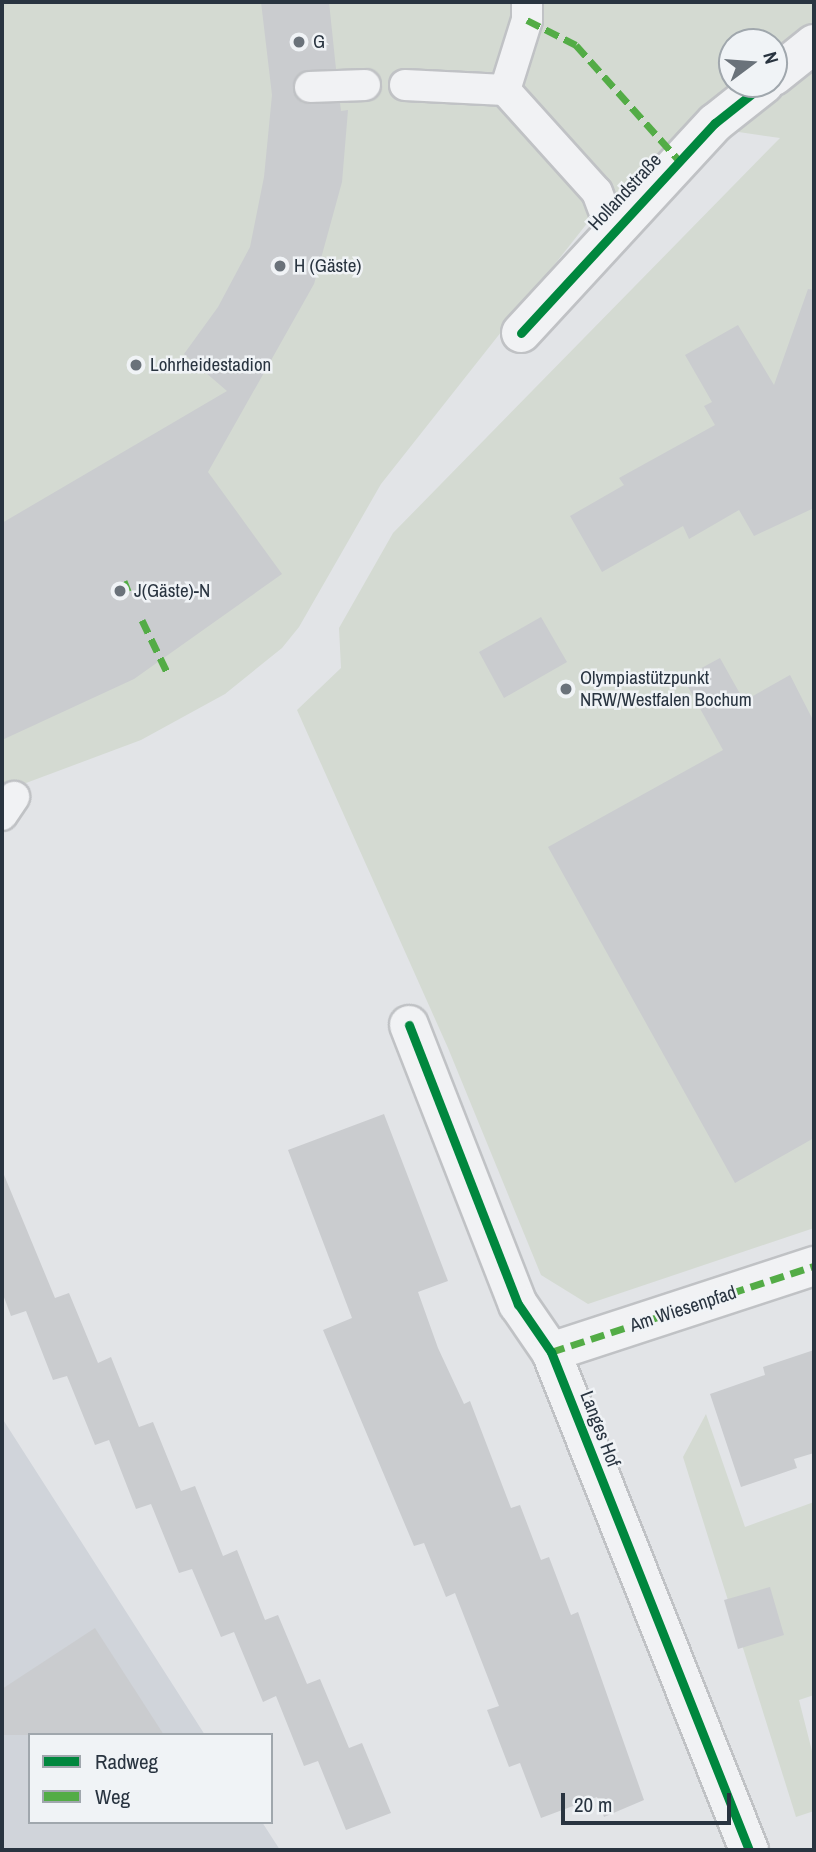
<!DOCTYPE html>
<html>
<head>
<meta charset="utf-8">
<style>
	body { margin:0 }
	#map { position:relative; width:816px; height:1852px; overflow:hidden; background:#e2e4e7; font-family:"Archivo Narrow",sans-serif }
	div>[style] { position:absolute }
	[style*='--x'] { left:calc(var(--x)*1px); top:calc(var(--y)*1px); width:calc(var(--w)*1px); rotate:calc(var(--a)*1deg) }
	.built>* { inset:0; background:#d0d4da }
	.green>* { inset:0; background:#d4dad2 }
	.building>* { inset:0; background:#cacccf }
	.roads { filter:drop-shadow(2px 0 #c0c2c5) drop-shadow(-2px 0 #c0c2c5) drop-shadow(0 2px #c0c2c5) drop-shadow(0 -2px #c0c2c5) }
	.service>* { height:30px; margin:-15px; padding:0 15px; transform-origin:15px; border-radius:15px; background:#f1f2f4 }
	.minor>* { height:38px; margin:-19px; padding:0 19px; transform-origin:19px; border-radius:19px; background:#f1f2f4 }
	.quiet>* { height:7px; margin-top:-3.5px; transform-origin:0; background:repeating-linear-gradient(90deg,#53ac46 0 14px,transparent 0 21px) }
	.cycleway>* { height:9px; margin:-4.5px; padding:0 4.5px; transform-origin:4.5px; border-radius:4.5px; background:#00873e }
	.dots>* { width:19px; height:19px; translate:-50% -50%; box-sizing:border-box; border:4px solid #f0f3f6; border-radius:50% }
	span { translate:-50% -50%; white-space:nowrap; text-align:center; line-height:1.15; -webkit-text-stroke:5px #f0f3f6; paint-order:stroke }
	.poi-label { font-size:19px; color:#293440 }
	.left { translate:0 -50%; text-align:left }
	.street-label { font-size:19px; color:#293440 }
	.frame { position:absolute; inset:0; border:4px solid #293440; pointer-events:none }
	.legend { position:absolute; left:28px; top:1733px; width:245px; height:91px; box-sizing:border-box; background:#f0f3f6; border:2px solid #a0a7ad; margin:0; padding:9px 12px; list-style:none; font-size:21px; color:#293440 }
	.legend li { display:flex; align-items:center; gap:14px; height:35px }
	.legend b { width:35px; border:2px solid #a0a7ad }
	.north { position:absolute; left:718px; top:28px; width:70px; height:70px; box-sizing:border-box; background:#f0f3f6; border:2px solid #a0a7ad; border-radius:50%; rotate:74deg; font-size:19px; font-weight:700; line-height:28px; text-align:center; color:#293440 }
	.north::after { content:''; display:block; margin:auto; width:24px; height:32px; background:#6a727a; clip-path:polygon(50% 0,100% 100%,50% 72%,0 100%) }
	.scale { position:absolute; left:561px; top:1793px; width:170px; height:32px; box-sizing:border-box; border:4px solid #293440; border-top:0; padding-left:9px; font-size:21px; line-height:24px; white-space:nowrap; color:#293440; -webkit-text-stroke:5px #f0f3f6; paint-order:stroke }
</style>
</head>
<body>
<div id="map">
	<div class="built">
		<div style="clip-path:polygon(2px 1418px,205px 1735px,30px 1735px,30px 1822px,262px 1822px,280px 1850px,2px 1850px)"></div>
	</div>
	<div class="green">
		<div style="clip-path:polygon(2px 2px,814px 2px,814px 26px,774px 56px,774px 42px,732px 42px,732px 84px,739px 84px,600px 207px,381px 484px,299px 627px,282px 648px,225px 694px,141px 740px,2px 792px)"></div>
		<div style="clip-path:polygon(814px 58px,814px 1228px,588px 1304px,541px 1275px,448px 1048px,297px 710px,341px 668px,339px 628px,393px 533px,780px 138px,725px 130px)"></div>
		<div style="clip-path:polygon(706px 1414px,745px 1527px,814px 1502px,814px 1695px,799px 1700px,814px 1759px,814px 1811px,796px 1817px,683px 1457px)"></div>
	</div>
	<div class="building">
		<div style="clip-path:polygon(261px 2px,329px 2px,336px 69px,301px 72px,293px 88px,302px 103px,340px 103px,341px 111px,348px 110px,342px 182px,314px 284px,208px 472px,282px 574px,134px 679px,2px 740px,2px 523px,227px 391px,184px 354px,218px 307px,250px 247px,264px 177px,272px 95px)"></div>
		<div style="clip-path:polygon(808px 289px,814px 290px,814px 508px,754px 536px,739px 510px,689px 539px,683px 526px,602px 572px,570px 516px,624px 485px,619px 478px,715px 425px,704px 406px,712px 402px,685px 355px,738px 325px,774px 385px)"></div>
		<div style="clip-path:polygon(541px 617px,567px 662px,504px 698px,479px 652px)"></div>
		<div style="clip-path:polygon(720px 658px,744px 701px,790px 675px,814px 722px,814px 1138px,735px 1183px,548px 847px,723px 750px,683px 678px)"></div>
		<div style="clip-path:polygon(384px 1114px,448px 1281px,418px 1292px,438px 1348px,464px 1404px,470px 1401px,511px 1508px,520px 1505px,541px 1560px,549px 1557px,571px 1615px,578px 1612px,644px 1800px,604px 1817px,597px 1797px,541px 1818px,520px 1763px,509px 1767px,487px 1710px,499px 1706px,455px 1593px,446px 1597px,424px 1543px,414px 1546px,323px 1330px,352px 1318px,288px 1150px)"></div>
		<div style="clip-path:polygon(2px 1170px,55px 1298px,69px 1293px,98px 1363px,111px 1357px,139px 1427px,153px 1422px,181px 1491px,195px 1486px,223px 1556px,237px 1550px,265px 1620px,278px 1615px,307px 1684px,320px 1679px,349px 1748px,362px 1743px,391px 1813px,346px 1830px,318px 1761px,304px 1766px,276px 1696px,263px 1702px,234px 1632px,221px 1637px,192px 1569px,179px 1573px,151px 1504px,136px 1509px,109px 1440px,95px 1445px,67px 1376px,53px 1380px,26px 1311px,11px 1316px,2px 1292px)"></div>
		<div style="clip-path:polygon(814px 1350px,814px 1453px,794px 1459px,797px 1468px,741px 1487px,710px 1394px,765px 1375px,763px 1367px)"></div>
		<div style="clip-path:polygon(770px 1587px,784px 1635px,738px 1649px,724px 1600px)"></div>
		<div style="clip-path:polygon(95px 1628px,164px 1735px,2px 1735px,2px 1689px)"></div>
	</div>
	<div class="roads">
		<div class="service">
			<div style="--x:405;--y:85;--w:100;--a:2.9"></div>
			<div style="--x:505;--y:90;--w:137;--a:48"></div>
			<div style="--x:597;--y:192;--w:43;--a:69.4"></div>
			<div style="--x:310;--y:87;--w:55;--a:-2.1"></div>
			<div style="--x:505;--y:90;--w:73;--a:-72.6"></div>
			<div style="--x:527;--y:20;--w:18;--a:-90"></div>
			<div style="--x:2;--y:815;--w:22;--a:-56"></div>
		</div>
		<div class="minor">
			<div style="--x:774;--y:76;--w:51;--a:-38.7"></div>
			<div style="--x:521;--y:333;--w:286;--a:-47.3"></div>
			<div style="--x:715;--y:123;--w:63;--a:-38.5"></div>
			<div style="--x:409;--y:1025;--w:300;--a:68.7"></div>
			<div style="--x:518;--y:1304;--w:58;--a:55.5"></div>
			<div style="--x:551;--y:1352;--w:536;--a:68.32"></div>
			<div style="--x:551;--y:1352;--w:277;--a:-18.1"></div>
		</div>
	</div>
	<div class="quiet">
		<div style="--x:527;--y:20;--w:55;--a:27"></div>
		<div style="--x:576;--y:45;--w:154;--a:48.2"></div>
		<div style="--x:124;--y:581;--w:11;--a:68"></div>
		<div style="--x:142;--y:620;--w:62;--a:64.3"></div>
		<div style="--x:551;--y:1352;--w:277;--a:-18.1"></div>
	</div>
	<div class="cycleway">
		<div style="--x:521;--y:333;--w:286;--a:-47.3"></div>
		<div style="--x:715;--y:123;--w:63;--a:-38.5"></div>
		<div style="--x:409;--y:1025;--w:300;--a:68.7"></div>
		<div style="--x:518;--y:1304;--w:58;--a:55.5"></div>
		<div style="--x:551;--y:1352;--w:536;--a:68.32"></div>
	</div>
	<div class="dots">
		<div style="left:299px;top:42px;background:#6a727a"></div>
		<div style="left:280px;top:266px;background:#6a727a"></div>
		<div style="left:136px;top:365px;background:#6a727a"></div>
		<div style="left:120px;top:591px;background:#6a727a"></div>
		<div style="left:566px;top:689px;background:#6a727a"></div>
	</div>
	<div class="poi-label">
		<span class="left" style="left:313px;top:42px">G</span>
		<span class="left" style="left:294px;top:266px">H (Gäste)</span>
		<span class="left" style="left:150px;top:365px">Lohrheidestadion</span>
		<span class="left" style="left:134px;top:591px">J(Gäste)-N</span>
		<span class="left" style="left:580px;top:689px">Olympiastützpunkt<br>NRW/Westfalen Bochum</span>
	</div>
	<div class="street-label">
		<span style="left:625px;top:192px;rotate:-47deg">Hollandstraße</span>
		<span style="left:683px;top:1309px;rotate:-18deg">Am Wiesenpfad</span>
		<span style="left:600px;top:1429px;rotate:69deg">Langes Hof</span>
	</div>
	<div class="frame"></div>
	<ul class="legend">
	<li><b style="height:9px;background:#00873e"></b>Radweg</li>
	<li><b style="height:9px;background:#53ac46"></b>Weg</li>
	</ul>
	<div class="north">N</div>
	<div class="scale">20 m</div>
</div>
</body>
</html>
